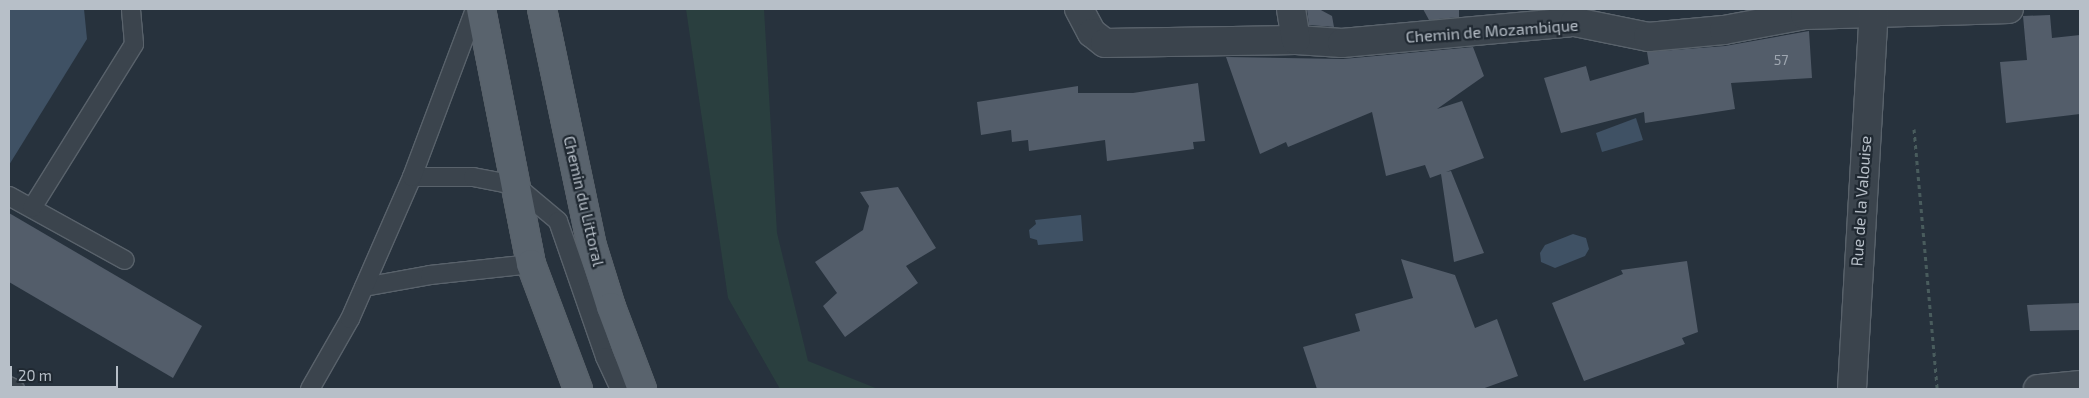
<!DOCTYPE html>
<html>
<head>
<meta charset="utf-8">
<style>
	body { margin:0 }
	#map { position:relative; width:2089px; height:398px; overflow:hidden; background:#27323d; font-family:"Exo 2",sans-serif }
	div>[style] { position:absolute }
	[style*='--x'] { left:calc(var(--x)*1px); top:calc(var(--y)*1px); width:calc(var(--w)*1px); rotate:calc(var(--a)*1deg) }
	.green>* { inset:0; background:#2a3f3f }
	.water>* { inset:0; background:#3f5164 }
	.building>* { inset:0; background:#535d6a }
	.path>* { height:3px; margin-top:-1.5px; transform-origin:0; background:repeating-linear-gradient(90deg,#495c5d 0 4px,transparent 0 8px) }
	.roads { filter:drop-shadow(1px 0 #59626b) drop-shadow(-1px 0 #59626b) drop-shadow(0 1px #59626b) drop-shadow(0 -1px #59626b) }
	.service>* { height:18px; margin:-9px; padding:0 9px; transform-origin:9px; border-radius:9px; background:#3b444d }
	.minor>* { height:28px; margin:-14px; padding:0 14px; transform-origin:14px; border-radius:14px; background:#3b444d }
	.primary>* { height:28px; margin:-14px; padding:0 14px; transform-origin:14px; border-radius:14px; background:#59636d }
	span { translate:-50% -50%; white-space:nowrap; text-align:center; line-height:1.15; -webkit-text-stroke:4.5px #202932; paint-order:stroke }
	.number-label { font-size:14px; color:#9ea6b0 }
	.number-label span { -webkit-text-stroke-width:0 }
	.street-label { font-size:16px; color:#b7bfc8 }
	.frame { position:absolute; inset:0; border:10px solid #b7bfc8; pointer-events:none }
	.scale { position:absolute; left:10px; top:366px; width:108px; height:22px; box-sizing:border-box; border:2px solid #b7bfc8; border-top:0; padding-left:6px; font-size:15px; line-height:18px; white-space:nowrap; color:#b7bfc8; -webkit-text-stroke:4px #202932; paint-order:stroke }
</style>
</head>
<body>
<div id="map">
	<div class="green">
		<div style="clip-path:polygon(686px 9px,764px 9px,777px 233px,808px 361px,878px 389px,780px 389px,728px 298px)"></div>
	</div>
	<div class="water">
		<div style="clip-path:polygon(9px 9px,84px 9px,87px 39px,9px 165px)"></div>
		<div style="clip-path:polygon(1636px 118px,1643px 140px,1602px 152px,1596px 133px)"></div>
		<div style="clip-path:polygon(1081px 215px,1083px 241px,1038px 245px,1037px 240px,1030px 238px,1029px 230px,1036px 224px,1035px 220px)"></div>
		<div style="clip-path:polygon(1573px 234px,1586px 238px,1589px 249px,1585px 256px,1555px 268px,1541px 262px,1540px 253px,1545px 245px)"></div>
	</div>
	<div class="building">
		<div style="clip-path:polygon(1307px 9px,1319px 9px,1332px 16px,1334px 27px,1309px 25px)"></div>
		<div style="clip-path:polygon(1423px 9px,1459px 9px,1459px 17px,1429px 20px)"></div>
		<div style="clip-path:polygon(2050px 15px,2052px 38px,2080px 35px,2080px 114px,2006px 123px,2000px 62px,2027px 60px,2023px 16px)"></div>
		<div style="clip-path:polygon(1809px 31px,1812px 78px,1731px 83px,1735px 109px,1645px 123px,1644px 112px,1561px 133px,1544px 78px,1586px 66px,1590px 81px,1649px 64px,1647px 52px,1725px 46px)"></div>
		<div style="clip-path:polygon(1473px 47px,1484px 76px,1437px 109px,1462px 101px,1484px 158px,1446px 172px,1451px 171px,1484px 253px,1454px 262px,1441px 174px,1430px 178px,1425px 165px,1386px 176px,1372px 112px,1288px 147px,1286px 142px,1260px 154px,1226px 57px,1343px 59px)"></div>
		<div style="clip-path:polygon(1198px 83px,1205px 141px,1193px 142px,1194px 149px,1107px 161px,1105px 140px,1029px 151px,1028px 140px,1012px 142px,1011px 130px,981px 135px,977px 102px,1078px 86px,1078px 93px,1133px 93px)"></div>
		<div style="clip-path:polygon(898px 187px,936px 248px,906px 266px,918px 283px,845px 337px,823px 306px,837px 293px,815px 262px,863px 230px,869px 206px,860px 192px)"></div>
		<div style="clip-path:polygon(9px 213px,202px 326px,173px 378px,9px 282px)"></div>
		<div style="clip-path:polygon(1401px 259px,1455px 275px,1475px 328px,1497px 319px,1518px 376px,1482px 389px,1317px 389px,1303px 347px,1360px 331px,1355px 314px,1413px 298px)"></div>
		<div style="clip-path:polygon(1687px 261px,1698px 332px,1682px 338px,1685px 344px,1584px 381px,1552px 303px,1623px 274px,1621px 270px)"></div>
		<div style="clip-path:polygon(2080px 303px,2080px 330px,2030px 331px,2027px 305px)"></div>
	</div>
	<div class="path">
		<div style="--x:1914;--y:129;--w:261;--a:84.9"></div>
	</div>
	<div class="roads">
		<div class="service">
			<div style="--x:412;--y:177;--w:61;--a:0"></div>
			<div style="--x:473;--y:177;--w:43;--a:10.8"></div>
			<div style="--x:515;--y:185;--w:56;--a:39.9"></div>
			<div style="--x:558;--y:221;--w:144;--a:70.9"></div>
			<div style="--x:605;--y:357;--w:35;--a:65"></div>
			<div style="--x:9;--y:196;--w:132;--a:28.9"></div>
			<div style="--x:32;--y:208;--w:193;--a:-58.1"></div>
			<div style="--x:134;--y:44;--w:35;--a:-95"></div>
			<div style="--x:364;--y:287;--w:67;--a:-10.3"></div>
			<div style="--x:430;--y:275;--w:102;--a:-6.2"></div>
			<div style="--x:9;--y:386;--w:7;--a:27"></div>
			<div style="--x:310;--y:389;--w:81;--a:-60.3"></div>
			<div style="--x:350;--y:319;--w:155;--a:-66.4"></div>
			<div style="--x:412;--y:177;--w:179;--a:-69.4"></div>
		</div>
		<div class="minor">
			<div style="--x:1079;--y:9;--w:27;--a:62"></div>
			<div style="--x:1092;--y:33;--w:16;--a:38"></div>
			<div style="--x:1105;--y:43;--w:191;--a:-0.9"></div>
			<div style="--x:1296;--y:40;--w:46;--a:3.7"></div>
			<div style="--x:1342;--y:43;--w:234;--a:-5.2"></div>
			<div style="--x:1575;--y:22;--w:75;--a:11.6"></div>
			<div style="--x:1648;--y:37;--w:76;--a:-5.3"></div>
			<div style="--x:1724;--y:30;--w:82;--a:-10.5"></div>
			<div style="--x:1805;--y:15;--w:204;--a:-1.7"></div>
			<div style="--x:1291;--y:9;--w:31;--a:81"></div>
			<div style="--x:1852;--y:389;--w:381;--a:-86.7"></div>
			<div style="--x:2038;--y:389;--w:42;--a:-5.4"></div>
		</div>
		<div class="primary">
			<div style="--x:481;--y:9;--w:260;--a:78.9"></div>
			<div style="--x:531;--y:264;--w:134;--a:69.4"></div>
			<div style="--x:542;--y:9;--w:242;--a:78.1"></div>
			<div style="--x:592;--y:246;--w:64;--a:72.7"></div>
			<div style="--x:611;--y:307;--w:88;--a:69.3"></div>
		</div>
	</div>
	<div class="number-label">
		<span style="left:1781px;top:60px">57</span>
	</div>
	<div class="street-label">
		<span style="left:1492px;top:31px;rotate:-4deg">Chemin de Mozambique</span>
		<span style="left:584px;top:201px;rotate:77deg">Chemin du Littoral</span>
		<span style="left:1861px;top:201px;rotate:-86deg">Rue de la Valouise</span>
	</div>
	<div class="frame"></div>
	<div class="scale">20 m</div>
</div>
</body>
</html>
